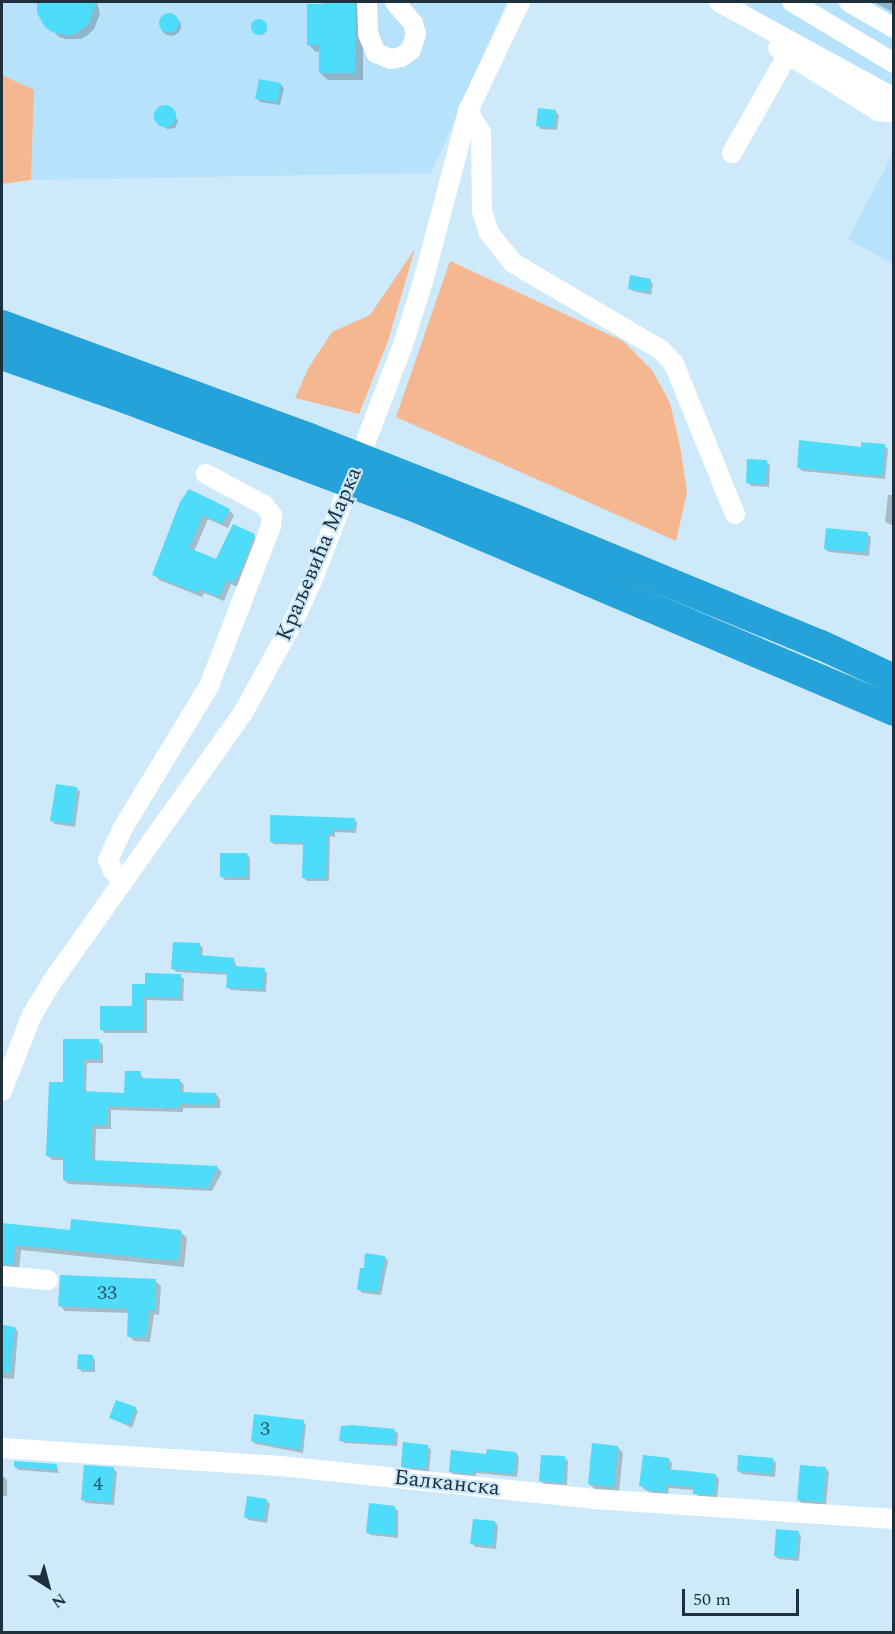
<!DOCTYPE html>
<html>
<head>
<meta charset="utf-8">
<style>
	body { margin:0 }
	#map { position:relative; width:895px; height:1634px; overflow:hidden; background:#ceeafa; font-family:Spectral,serif }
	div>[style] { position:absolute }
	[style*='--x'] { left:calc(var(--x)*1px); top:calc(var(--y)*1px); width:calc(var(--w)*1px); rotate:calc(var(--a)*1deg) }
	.built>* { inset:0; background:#b7e2fb }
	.green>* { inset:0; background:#f4b790 }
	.shadow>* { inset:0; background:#0003 }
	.round { border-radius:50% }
	.building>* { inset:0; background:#4ddcf9 }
	.minor>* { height:20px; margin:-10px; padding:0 10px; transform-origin:10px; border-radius:10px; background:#fff }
	.highway>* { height:30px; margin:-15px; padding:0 15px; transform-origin:15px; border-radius:15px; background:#26a2da }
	span { translate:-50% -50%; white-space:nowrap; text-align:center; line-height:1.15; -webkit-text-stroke:4.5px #ceeafa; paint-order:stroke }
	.number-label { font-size:20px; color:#2a5b6a }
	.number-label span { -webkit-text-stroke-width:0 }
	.street-label { font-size:22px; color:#1e303b }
	.frame { position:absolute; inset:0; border:3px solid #1e303b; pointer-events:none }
	.north { position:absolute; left:18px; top:1556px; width:60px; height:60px; -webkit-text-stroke:4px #ceeafa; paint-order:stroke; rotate:144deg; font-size:16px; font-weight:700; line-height:24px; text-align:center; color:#1e303b }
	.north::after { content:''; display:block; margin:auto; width:21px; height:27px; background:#1e303b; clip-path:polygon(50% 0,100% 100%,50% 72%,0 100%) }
	.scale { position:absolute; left:682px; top:1589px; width:117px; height:27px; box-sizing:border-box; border:3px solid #1e303b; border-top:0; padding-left:8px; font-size:18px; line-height:21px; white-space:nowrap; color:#1e303b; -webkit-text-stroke:4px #ceeafa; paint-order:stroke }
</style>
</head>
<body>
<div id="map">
	<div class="built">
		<div style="clip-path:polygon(2px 2px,507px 2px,431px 173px,31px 180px,34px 90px,2px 75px)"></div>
		<div style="clip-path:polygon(750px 2px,893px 2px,893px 98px,742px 15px)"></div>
		<div style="clip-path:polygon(893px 154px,893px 264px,848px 239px)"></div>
	</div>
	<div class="green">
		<div style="clip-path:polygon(2px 75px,34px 90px,31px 180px,2px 184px)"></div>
		<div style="clip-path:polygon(415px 249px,388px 341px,359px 414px,295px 398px,309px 367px,332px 332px,370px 315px)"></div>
		<div style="clip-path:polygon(450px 261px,623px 341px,652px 370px,670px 403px,680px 446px,687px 492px,676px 541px,396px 417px)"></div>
	</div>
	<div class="shadow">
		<div style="clip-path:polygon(40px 2px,97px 2px,100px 14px,94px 29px,88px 35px,81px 39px,66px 39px,59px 37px,42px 19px)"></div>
		<div style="clip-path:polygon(324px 2px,363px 2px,363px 80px,328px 80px,320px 73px,321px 52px,316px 52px,308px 44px)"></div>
		<div style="clip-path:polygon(874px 2px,894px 2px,894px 13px)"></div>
		<div class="round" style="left:161px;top:16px;width:20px;height:20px"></div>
		<div class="round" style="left:253px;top:21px;width:14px;height:14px"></div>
		<div style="clip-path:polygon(280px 84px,284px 88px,280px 105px,260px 102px,257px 98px)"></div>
		<div style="clip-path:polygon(162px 107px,171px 109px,178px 121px,175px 128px,167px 129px,156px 120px,156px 112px)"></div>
		<div style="clip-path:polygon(555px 111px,559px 115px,557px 130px,541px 129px,538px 125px)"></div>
		<div style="clip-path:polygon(650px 280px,653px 284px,651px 295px,633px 291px,629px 288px)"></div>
		<div style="clip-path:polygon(884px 445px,888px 449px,885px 479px,802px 471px,798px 467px)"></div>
		<div style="clip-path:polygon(767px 462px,770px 465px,769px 487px,751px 486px,747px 482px)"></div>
		<div style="clip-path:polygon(888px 495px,894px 495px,894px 526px,885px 522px)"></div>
		<div style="clip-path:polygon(182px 503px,229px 510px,234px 515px,228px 528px,208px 519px,194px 552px,216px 561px,254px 536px,259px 541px,238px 587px,231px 584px,224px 601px,204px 593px,202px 597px,159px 580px,154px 574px)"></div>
		<div style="clip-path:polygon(867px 534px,871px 537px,869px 556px,829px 552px,825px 549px)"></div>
		<div style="clip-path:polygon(77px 788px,80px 792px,75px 827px,55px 824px,52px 821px)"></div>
		<div style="clip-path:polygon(354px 819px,357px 822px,356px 833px,335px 832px,335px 837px,330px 836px,329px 881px,307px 881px,304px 878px,305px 845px,274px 844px,271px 841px)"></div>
		<div style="clip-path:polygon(247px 854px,250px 858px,250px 880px,225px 880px,222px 877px)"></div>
		<div style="clip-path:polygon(200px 945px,203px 948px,202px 957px,234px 959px,237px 968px,264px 970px,267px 973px,266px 992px,231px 990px,228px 987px,229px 975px,176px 972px,173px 968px)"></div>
		<div style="clip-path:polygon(180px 976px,184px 979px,183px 1001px,147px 1000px,147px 1033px,105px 1033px,101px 1029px,133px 1008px,146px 986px)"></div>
		<div style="clip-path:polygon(64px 1041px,98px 1041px,103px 1045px,103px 1063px,87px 1063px,86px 1093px,125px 1094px,140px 1073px,144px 1080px,179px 1080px,184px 1085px,183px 1094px,216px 1094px,220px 1099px,220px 1108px,183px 1108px,183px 1112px,111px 1110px,111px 1129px,96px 1129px,95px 1162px,218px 1168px,222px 1172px,212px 1191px,69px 1184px,64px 1180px,64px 1160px,52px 1160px,47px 1155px,64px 1084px)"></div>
		<div style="clip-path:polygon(2px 1224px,72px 1231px,181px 1232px,187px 1238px,184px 1267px,21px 1250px,19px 1270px,2px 1274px)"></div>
		<div style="clip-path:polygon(385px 1257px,388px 1261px,381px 1295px,362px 1293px,359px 1289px,365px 1270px)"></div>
		<div style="clip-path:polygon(155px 1281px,161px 1286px,159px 1315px,154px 1314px,150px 1342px,134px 1341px,129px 1336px,130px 1313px,65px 1311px,60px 1306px)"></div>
		<div style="clip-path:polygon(2px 1327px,15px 1328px,18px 1332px,14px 1379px,2px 1378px)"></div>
		<div style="clip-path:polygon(92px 1356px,95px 1360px,95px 1372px,82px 1372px,79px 1368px)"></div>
		<div style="clip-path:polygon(135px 1408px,138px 1411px,132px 1428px,111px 1418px)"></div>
		<div style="clip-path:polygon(303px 1421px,306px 1425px,303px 1453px,256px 1444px,252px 1441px)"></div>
		<div style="clip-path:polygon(395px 1431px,398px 1434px,397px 1446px,344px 1443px,341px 1440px)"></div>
		<div style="clip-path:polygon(427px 1446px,431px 1450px,429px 1472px,406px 1470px,403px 1466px)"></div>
		<div style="clip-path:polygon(618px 1447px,623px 1453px,619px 1492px,595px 1489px,589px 1484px)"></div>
		<div style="clip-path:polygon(516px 1453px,519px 1457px,517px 1477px,476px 1473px,476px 1477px,454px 1475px,450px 1471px,488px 1456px)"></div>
		<div style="clip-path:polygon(565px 1458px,568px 1461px,567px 1485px,544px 1484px,541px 1481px)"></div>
		<div style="clip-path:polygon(668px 1459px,672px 1463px,671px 1471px,715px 1475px,719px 1479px,717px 1498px,698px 1496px,694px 1490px,669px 1488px,668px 1494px,651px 1493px,644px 1489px,641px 1486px)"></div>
		<div style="clip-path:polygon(773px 1460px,776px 1463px,775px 1477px,742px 1474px,738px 1471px)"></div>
		<div style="clip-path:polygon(56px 1465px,59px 1473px,19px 1470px,15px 1467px)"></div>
		<div style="clip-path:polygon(825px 1468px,829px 1472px,826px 1505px,802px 1503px,798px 1500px)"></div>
		<div style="clip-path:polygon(113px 1469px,117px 1472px,114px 1505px,86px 1503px,83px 1500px)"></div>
		<div style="clip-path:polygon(2px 1475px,7px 1480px,7px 1496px,2px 1496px)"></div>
		<div style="clip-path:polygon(266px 1500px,270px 1504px,267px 1523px,249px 1520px,245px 1517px)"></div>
		<div style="clip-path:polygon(394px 1507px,398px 1511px,398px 1538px,371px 1535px,367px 1532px)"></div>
		<div style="clip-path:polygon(495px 1522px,498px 1526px,496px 1549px,475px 1547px,472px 1543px)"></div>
		<div style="clip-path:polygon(798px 1532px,801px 1536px,799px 1561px,779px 1559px,775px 1556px)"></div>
	</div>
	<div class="building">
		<div style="clip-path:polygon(37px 2px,96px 2px,89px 24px,75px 34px,67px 35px,52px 32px,45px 27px,37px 13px)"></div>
		<div style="clip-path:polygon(323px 2px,355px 2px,356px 73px,319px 73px,319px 45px,307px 45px,307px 4px,323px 4px)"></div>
		<div class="round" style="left:159px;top:13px;width:20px;height:20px"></div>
		<div class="round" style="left:251px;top:19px;width:16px;height:16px"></div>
		<div style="clip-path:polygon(259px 79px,281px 83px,277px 102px,255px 99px)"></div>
		<div class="round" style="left:154px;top:105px;width:22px;height:22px"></div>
		<div style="clip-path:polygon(538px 108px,556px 110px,554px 128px,536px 126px)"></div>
		<div style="clip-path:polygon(630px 275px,651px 279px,648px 292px,628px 289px)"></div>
		<div style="clip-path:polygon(799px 440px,861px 447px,861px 442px,885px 444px,882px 476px,797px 468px)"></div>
		<div style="clip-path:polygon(747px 459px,767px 460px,766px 484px,746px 483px)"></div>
		<div style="clip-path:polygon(189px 489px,230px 509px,222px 524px,203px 515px,189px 548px,216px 559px,233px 524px,255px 534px,240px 572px,233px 583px,226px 580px,219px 597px,198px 589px,197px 593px,152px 575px,180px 502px)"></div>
		<div style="clip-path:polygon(826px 528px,868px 532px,866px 553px,824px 549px)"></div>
		<div style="clip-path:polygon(56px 784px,77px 787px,72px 824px,50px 821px)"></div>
		<div style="clip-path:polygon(270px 815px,355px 818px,354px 830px,333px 829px,333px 834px,328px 834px,326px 879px,302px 878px,303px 843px,270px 842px)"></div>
		<div style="clip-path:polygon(220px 853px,247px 853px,248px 877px,220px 877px)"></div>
		<div style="clip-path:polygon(173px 942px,200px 943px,200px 955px,234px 958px,234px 966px,265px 968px,263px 989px,226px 988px,227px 973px,171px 969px)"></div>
		<div style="clip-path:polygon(145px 973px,181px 974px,180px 998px,144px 997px,144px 1030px,100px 1030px,100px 1006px,132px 1006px,132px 984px,145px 984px)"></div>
		<div style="clip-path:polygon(63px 1039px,99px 1039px,99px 1059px,83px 1059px,83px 1091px,124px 1093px,125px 1071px,141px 1071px,140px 1078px,180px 1079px,179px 1092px,216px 1093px,216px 1105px,179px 1104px,179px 1108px,107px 1106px,107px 1125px,92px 1125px,91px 1160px,218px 1166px,208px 1188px,63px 1180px,63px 1157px,46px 1156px,49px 1082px,63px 1082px)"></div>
		<div style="clip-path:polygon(71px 1219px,181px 1230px,178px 1261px,15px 1245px,13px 1265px,2px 1264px,2px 1223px,70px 1230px)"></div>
		<div style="clip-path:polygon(365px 1253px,385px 1256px,378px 1292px,357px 1290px,360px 1268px,364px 1268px)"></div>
		<div style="clip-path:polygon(60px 1275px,156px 1279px,155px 1310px,149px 1310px,146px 1337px,127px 1337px,128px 1309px,58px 1306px)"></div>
		<div style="clip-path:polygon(2px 1325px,15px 1327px,10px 1373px,2px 1373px)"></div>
		<div style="clip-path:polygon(78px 1354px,93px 1355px,92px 1370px,77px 1369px)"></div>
		<div style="clip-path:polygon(116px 1400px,136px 1407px,129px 1425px,109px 1418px)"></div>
		<div style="clip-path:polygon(254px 1414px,304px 1420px,300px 1450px,251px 1441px)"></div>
		<div style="clip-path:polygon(352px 1425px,395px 1429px,394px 1444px,339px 1441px,341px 1426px)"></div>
		<div style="clip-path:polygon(403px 1442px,428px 1445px,426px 1469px,401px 1467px)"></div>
		<div style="clip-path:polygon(592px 1443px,618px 1446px,614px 1487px,588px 1484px)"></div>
		<div style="clip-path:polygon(487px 1449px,516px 1452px,514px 1474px,473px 1471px,473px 1474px,449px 1472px,451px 1450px,486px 1454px)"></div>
		<div style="clip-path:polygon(541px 1455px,565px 1456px,564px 1483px,539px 1481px)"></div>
		<div style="clip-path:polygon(643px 1455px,669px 1458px,668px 1469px,716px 1474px,714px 1495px,693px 1494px,693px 1487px,666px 1485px,665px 1492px,646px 1490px,646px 1487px,639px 1486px)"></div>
		<div style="clip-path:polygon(738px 1455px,773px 1458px,772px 1474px,737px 1471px)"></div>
		<div style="clip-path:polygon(14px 1461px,57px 1464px,56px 1470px,14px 1467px)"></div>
		<div style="clip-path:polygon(84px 1465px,114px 1467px,111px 1502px,81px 1500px)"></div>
		<div style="clip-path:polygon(800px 1465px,826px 1467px,823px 1502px,797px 1500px)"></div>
		<div style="clip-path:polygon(247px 1496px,267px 1499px,264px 1520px,244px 1517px)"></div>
		<div style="clip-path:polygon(369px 1503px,395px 1506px,395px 1535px,366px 1533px)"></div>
		<div style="clip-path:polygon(473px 1519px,495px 1521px,493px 1546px,470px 1544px)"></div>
		<div style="clip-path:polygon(776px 1529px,799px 1531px,796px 1558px,774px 1556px)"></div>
	</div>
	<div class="minor">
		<div style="--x:367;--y:2;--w:32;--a:88"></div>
		<div style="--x:368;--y:34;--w:21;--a:67"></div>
		<div style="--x:376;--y:53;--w:16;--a:22"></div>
		<div style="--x:391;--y:59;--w:10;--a:-11"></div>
		<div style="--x:401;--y:57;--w:12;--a:-35"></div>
		<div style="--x:411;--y:50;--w:17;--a:-73"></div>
		<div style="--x:416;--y:34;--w:11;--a:-105"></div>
		<div style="--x:413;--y:23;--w:28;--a:-131"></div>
		<div style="--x:719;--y:2;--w:200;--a:28.7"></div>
		<div style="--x:792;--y:2;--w:119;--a:30.9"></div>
		<div style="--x:849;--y:2;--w:52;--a:30"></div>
		<div style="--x:778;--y:48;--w:118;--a:32.2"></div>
		<div style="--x:878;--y:111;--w:11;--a:5"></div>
		<div style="--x:889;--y:112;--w:6;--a:-39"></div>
		<div style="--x:468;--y:111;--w:26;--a:59"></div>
		<div style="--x:481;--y:133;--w:78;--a:89.3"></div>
		<div style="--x:482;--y:211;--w:23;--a:72"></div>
		<div style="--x:489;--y:233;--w:38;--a:51"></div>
		<div style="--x:513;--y:263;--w:172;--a:30.4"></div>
		<div style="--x:661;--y:350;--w:19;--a:47"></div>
		<div style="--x:674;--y:364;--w:162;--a:67.9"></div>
		<div style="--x:732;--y:153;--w:114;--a:-60.5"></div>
		<div style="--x:123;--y:879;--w:13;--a:-141"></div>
		<div style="--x:113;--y:871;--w:12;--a:-114"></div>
		<div style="--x:108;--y:860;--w:38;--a:-65"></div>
		<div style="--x:124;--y:826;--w:164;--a:-58.7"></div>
		<div style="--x:209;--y:686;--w:172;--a:-68.8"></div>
		<div style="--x:271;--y:526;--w:11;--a:-85"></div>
		<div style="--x:272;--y:515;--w:13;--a:-129"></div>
		<div style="--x:264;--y:505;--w:66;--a:-151.9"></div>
		<div style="--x:2;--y:1091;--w:82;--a:-68.5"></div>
		<div style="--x:32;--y:1015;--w:37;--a:-59"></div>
		<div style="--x:51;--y:983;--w:331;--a:-54.6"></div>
		<div style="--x:243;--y:713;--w:104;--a:-61.2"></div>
		<div style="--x:293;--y:622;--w:47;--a:-65.1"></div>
		<div style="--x:313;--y:579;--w:251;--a:-69"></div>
		<div style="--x:403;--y:345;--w:70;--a:-72.6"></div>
		<div style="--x:424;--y:278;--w:173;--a:-75.2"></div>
		<div style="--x:468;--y:111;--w:121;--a:-64.5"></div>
		<div style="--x:2;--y:1276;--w:46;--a:5"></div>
		<div style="--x:2;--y:1448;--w:280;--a:3.7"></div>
		<div style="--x:281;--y:1466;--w:315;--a:6"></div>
		<div style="--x:594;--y:1499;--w:301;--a:3.8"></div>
	</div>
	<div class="highway">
		<div style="--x:2;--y:325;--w:327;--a:20.2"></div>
		<div style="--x:309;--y:438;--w:216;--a:21.5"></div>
		<div style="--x:510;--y:517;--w:336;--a:22.4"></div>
		<div style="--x:821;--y:645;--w:81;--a:25"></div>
		<div style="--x:2;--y:355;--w:133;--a:19.4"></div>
		<div style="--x:127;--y:399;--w:310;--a:20.6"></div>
		<div style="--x:417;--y:508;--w:518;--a:23.05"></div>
	</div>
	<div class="number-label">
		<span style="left:107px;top:1293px">33</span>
		<span style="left:265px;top:1429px">3</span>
		<span style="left:98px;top:1484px">4</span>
	</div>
	<div class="street-label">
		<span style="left:319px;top:554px;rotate:-67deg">Краљевића Марка</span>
		<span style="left:447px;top:1483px;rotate:6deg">Балканска</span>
	</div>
	<div class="frame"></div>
	<div class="north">N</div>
	<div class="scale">50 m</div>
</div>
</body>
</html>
